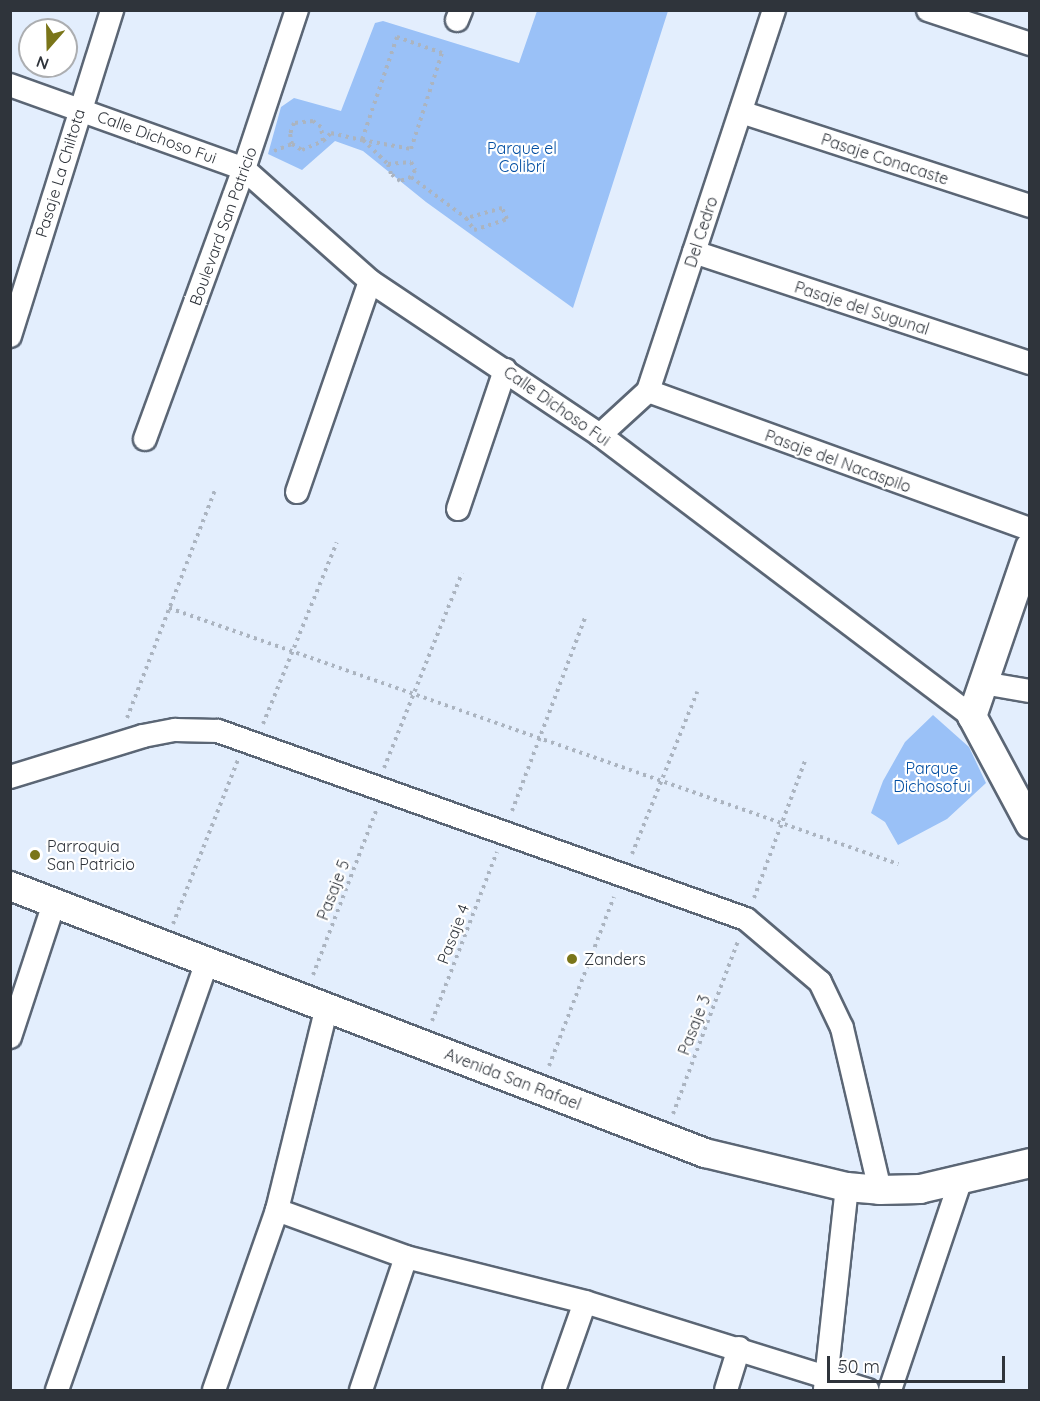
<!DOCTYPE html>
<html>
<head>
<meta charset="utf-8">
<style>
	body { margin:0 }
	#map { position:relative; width:1040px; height:1401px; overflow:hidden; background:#e3eefd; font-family:Quicksand,sans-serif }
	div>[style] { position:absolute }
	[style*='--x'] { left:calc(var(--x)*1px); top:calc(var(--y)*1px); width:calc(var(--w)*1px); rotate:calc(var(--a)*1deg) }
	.green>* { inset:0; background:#9ac1f7 }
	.path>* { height:4px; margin-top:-2px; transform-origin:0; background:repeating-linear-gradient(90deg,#abb4c0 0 3px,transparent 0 7.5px) }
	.roads { filter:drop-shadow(2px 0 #5b6675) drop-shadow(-2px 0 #5b6675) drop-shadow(0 2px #5b6675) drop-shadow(0 -2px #5b6675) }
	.minor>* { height:22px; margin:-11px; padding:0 11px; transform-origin:11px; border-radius:11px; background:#fff }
	.tertiary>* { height:28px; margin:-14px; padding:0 14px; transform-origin:14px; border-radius:14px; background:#fff }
	.dots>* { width:16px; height:16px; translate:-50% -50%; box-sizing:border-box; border:3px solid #fff; border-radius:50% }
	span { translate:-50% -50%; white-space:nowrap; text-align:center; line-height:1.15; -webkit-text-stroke:4.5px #fff; paint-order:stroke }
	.street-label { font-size:16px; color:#2f343b }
	.park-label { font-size:16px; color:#024ea2 }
	.poi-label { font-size:16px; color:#2f343b }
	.left { translate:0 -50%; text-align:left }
	.frame { position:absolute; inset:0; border:12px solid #2f343b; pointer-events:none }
	.north { position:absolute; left:18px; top:18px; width:60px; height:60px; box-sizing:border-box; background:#fff; border:2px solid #acaeb1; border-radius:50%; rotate:200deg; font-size:16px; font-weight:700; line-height:24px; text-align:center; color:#2f343b }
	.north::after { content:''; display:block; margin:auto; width:21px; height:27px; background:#7a7519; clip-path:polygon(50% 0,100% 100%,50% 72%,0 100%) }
	.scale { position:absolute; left:827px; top:1356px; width:178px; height:27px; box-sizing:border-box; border:3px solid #2f343b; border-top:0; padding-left:8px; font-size:18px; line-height:21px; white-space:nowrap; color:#2f343b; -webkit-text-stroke:4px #fff; paint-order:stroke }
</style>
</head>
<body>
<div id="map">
	<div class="green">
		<div style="clip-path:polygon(537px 11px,668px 11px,573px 308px,426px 202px,363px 151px,335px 141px,302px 170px,268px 154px,281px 107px,294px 98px,341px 111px,375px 23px,383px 21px,519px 63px)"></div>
		<div style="clip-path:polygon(933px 715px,969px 747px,986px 783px,947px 819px,898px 845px,885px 822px,871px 813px,883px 781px,905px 742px)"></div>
	</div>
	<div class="path">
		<div style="--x:363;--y:140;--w:35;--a:44"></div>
		<div style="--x:388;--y:164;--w:23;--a:-5"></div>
		<div style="--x:411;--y:162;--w:9;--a:63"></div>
		<div style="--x:415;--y:170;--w:8;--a:120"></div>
		<div style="--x:411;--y:177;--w:12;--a:160"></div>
		<div style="--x:400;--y:181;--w:11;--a:-142"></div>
		<div style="--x:391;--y:174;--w:10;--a:-107"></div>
		<div style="--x:323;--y:141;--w:14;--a:-98"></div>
		<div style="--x:321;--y:127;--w:10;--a:-143"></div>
		<div style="--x:313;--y:121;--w:19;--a:174"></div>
		<div style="--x:294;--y:123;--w:12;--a:110"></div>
		<div style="--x:290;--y:134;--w:10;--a:79"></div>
		<div style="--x:292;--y:144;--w:12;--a:31"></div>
		<div style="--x:302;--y:150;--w:23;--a:-23"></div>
		<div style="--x:323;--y:141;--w:11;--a:-45"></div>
		<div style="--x:331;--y:133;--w:32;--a:13"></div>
		<div style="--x:362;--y:140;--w:50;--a:10.4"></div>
		<div style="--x:411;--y:149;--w:101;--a:-72.1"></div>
		<div style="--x:442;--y:53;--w:48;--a:-160.4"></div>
		<div style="--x:397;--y:37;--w:109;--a:108.8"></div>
		<div style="--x:274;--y:151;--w:19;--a:-21"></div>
		<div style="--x:411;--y:177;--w:69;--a:36.7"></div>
		<div style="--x:466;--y:218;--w:14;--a:56"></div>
		<div style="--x:474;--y:230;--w:35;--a:-18"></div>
		<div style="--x:507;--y:219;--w:12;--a:-114"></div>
		<div style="--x:502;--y:208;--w:37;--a:164"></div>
		<div style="--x:169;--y:608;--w:773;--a:19.35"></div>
		<div style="--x:127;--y:718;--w:244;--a:-68.9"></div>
		<div style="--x:263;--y:724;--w:196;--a:-67.9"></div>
		<div style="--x:384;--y:768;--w:210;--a:-68.2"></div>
		<div style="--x:512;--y:811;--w:206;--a:-69.3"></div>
		<div style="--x:632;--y:854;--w:175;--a:-68.1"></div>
		<div style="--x:754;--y:898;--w:146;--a:-69.6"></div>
		<div style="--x:173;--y:924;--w:176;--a:-68.4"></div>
		<div style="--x:313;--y:975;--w:176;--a:-69"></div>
		<div style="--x:432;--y:1021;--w:181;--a:-69"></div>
		<div style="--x:549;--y:1066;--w:181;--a:-69"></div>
		<div style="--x:673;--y:1114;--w:185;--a:-69.4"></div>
	</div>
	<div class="roads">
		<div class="minor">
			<div style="--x:928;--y:10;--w:108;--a:18.4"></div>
			<div style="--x:457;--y:20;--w:11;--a:-68"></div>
			<div style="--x:10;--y:85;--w:249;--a:19.7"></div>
			<div style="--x:244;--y:169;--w:169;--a:41.6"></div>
			<div style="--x:370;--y:281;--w:277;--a:33.8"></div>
			<div style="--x:600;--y:435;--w:466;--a:37.1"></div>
			<div style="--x:741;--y:112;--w:304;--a:18"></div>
			<div style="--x:694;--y:252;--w:354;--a:18.3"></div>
			<div style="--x:10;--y:336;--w:342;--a:-72.6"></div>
			<div style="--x:648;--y:391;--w:406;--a:19.9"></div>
			<div style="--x:600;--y:435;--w:65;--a:-42.5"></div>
			<div style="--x:648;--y:391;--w:401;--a:-71.7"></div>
			<div style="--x:145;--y:439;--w:288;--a:-69.9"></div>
			<div style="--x:244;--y:169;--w:168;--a:-71.6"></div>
			<div style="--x:297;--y:492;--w:223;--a:-70.9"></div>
			<div style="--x:458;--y:509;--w:147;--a:-71.3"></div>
			<div style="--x:983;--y:683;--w:48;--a:9.7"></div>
			<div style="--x:10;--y:777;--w:139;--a:-17.1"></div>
			<div style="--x:143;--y:736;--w:33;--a:-11"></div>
			<div style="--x:175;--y:730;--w:43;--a:1.3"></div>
			<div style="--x:218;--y:731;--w:560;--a:19.6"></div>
			<div style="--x:746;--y:919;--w:97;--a:40.4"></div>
			<div style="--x:820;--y:982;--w:51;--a:64.4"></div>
			<div style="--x:842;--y:1028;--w:166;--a:76.8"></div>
			<div style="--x:10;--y:1037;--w:141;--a:-71.8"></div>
			<div style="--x:277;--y:1210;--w:137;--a:20"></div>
			<div style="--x:406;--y:1257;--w:185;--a:14.1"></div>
			<div style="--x:585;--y:1302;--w:296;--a:17.3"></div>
			<div style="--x:825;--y:1389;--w:203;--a:-83.8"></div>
			<div style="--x:57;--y:1390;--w:456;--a:-70.7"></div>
			<div style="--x:214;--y:1390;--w:191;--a:-70.7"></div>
			<div style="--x:277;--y:1210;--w:209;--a:-76.2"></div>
			<div style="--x:361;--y:1390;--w:140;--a:-71.3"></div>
			<div style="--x:554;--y:1390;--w:93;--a:-70.6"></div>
			<div style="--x:726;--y:1390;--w:44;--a:-72.8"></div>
			<div style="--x:890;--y:1390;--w:219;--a:-71.4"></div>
		</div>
		<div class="tertiary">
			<div style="--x:1030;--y:547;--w:179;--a:108.9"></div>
			<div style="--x:972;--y:716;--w:123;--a:61.8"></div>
			<div style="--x:10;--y:886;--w:745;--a:21.02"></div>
			<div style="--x:705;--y:1153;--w:146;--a:13.5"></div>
			<div style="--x:847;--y:1187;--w:33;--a:5"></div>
			<div style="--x:880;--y:1190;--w:40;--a:-1.4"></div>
			<div style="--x:920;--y:1189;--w:113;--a:-13.3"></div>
		</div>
	</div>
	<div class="dots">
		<div style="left:35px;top:855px;background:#7a7519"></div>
		<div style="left:572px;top:959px;background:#7a7519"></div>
	</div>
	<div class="street-label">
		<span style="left:157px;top:137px;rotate:20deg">Calle Dichoso Fui</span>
		<span style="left:885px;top:159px;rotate:18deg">Pasaje Conacaste</span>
		<span style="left:60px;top:173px;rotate:-73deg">Pasaje La Chiltota</span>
		<span style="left:223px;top:226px;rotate:-70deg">Boulevard San Patricio</span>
		<span style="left:701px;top:232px;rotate:-72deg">Del Cedro</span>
		<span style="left:862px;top:308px;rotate:18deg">Pasaje del Sugunal</span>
		<span style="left:557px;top:406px;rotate:35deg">Calle Dichoso Fui</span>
		<span style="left:838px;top:461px;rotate:20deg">Pasaje del Nacaspilo</span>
		<span style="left:333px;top:890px;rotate:-69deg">Pasaje 5</span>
		<span style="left:453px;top:934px;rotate:-69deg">Pasaje 4</span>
		<span style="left:694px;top:1025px;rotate:-69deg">Pasaje 3</span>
		<span style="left:513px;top:1079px;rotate:21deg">Avenida San Rafael</span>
	</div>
	<div class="park-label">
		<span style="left:522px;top:157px">Parque el<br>Colibrí</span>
		<span style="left:932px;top:777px">Parque<br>Dichosofui</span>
	</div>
	<div class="poi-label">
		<span class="left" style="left:47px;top:855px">Parroquia<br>San Patricio</span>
		<span class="left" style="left:584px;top:959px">Zanders</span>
	</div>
	<div class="frame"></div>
	<div class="north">N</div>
	<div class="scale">50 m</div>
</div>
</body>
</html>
